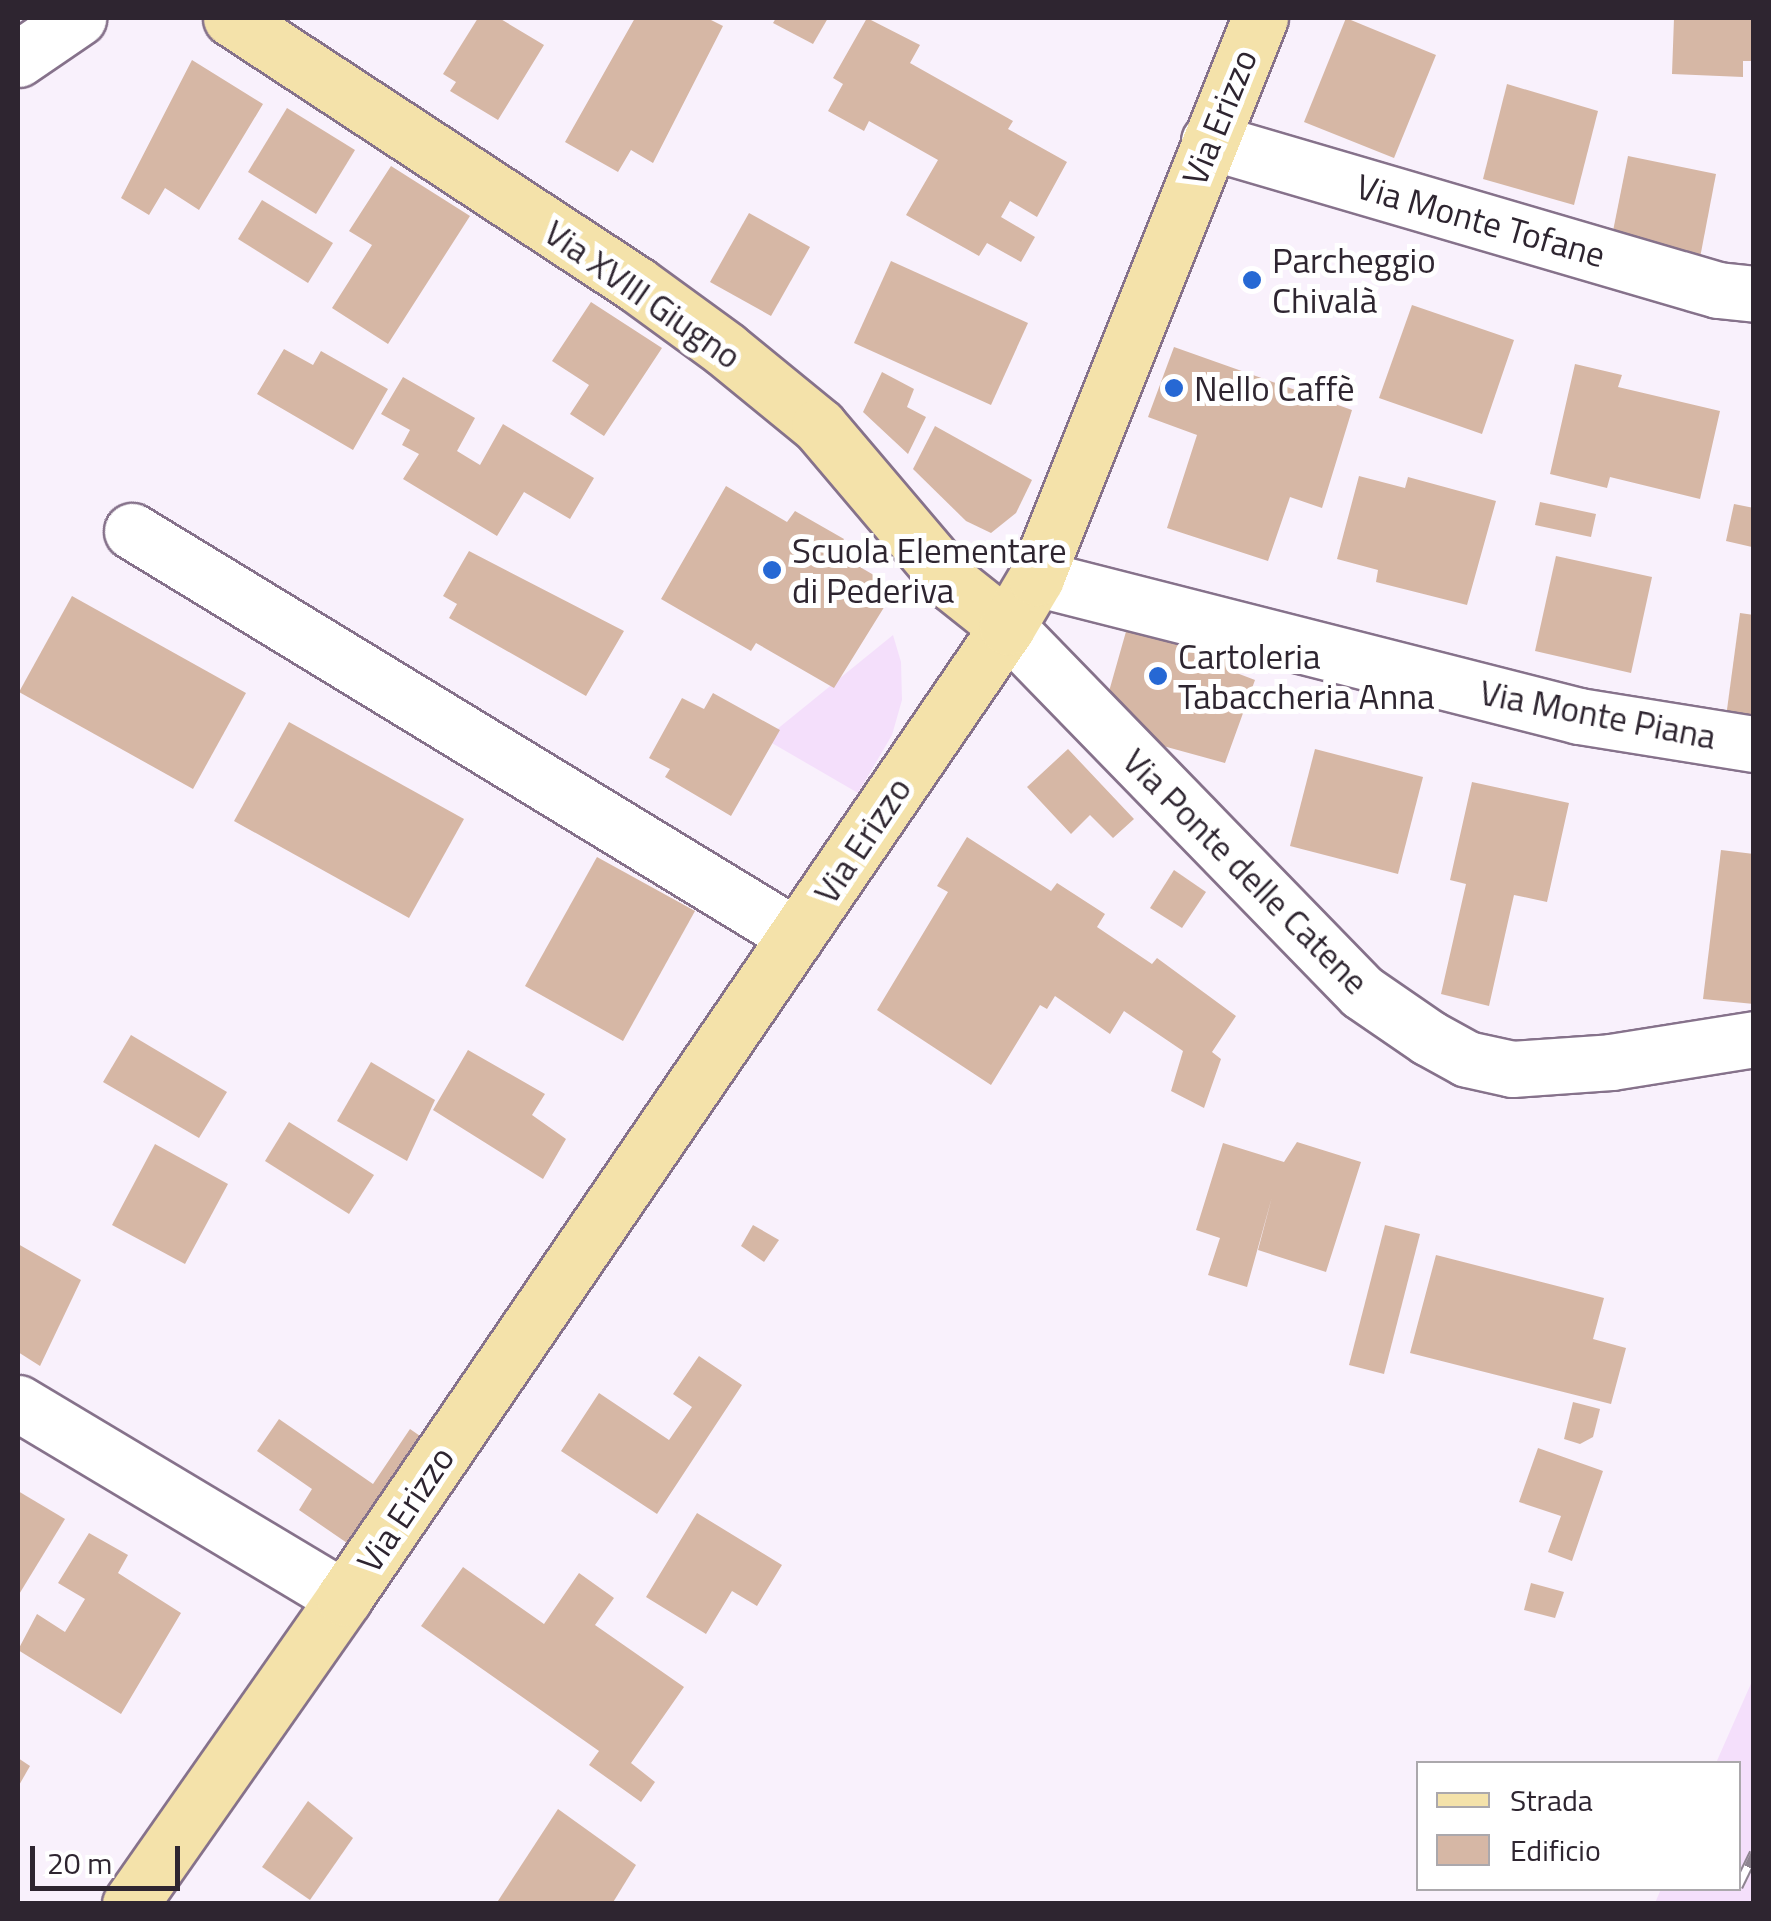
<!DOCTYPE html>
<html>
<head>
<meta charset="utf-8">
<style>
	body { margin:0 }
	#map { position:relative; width:1771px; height:1921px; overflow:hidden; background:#f9f1fc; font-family:"Titillium Web",sans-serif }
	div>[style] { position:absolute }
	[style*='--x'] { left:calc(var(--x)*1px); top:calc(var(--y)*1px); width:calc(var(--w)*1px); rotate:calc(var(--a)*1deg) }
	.built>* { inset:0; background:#f4dffb }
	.building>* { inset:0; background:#d6b7a5 }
	.roads { filter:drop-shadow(2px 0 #86728b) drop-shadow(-2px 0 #86728b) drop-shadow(0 2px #86728b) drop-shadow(0 -2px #86728b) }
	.minor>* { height:55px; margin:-27.5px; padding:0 27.5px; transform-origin:27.5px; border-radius:27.5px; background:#fff }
	.major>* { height:55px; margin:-27.5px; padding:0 27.5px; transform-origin:27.5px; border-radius:27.5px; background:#f4e2aa }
	.rail>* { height:11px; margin-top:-5.5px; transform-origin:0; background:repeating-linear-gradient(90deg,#fff 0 22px,#8e8590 0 44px); box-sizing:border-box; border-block:2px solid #8e8590 }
	.dots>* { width:28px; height:28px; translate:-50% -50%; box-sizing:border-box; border:5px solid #fff; border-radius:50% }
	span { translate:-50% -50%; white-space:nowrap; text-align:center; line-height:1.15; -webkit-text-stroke:10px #fff; paint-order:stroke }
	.street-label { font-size:35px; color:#2e2530 }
	.poi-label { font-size:35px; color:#2e2530 }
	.left { translate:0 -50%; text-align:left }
	.frame { position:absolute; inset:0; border:20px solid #2e2530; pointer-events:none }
	.legend { position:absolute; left:1416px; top:1761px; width:325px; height:130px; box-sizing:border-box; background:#fff; border:2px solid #aba8ac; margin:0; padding:12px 18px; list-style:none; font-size:30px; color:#2e2530 }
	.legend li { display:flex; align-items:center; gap:20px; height:50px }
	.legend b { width:50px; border:2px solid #aba8ac }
	.scale { position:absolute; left:30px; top:1846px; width:150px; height:45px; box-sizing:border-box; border:5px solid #2e2530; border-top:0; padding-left:12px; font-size:30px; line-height:35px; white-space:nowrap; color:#2e2530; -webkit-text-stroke:8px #fff; paint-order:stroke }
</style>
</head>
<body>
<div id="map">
	<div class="built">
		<div style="clip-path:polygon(893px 635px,901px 662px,902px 700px,892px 735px,858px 793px,765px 739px)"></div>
		<div style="clip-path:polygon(1753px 1679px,1753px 1903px,1655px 1903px,1661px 1889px,1738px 1888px,1738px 1764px,1716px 1763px)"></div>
	</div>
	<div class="building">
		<div style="clip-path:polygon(478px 18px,499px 18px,544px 45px,498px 120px,450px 91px,456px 82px,443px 74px)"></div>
		<div style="clip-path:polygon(635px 18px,707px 18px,723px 26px,653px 163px,631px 150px,618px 172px,565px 142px)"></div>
		<div style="clip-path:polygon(776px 18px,828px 18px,813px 44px,773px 23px)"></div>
		<div style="clip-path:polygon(867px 18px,920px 45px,910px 63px,1013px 121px,1008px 129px,1067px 162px,1037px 217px,1010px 201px,1001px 217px,1035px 237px,1021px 262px,987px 243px,979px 256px,906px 215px,938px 160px,869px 121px,864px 131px,828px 111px,843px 84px,833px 78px)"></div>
		<div style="clip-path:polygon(1346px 18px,1436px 55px,1394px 158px,1304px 122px)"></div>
		<div style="clip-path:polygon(1674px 18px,1754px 18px,1754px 61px,1743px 61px,1743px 77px,1672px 74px)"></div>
		<div style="clip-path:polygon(192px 60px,263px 104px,199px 210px,165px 188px,149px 215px,121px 198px)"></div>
		<div style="clip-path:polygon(1507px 84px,1598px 111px,1574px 205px,1483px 179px)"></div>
		<div style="clip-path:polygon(287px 108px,355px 150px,316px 214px,248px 172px)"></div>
		<div style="clip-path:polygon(1628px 156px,1716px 174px,1699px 263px,1610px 246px)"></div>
		<div style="clip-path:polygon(391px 166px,470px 216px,388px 344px,332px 308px,372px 245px,349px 231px)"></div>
		<div style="clip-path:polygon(262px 200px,333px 243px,308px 283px,238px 239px)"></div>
		<div style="clip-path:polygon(749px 213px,810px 247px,771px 316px,710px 282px)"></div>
		<div style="clip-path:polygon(891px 261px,1028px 323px,991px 405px,854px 343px)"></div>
		<div style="clip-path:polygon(591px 302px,662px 348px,604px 436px,570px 414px,589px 385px,552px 361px)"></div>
		<div style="clip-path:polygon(1412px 305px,1514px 340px,1482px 434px,1379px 398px)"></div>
		<div style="clip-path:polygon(1174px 347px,1352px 410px,1322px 508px,1290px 497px,1268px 561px,1167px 528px,1197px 435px,1148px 417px)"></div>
		<div style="clip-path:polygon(284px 349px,313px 365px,321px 351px,388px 389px,353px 450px,257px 394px)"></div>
		<div style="clip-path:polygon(1575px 364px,1622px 375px,1618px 387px,1720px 411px,1700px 499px,1610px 477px,1607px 488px,1550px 474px)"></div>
		<div style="clip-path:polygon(882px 372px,914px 389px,907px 407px,926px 417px,908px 454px,863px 412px)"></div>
		<div style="clip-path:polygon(403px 377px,475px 418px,457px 451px,480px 465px,503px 424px,594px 478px,570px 519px,524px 492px,497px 536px,403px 479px,419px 454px,402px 445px,410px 430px,381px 414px)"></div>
		<div style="clip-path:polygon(935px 426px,1032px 480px,1016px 513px,991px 533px,966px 521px,913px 469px)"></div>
		<div style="clip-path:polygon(1359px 476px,1405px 488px,1408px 477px,1496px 501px,1467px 605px,1376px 582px,1378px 570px,1337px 559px)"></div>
		<div style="clip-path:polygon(726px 486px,787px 522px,795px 511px,844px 539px,836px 553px,896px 588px,834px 688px,756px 643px,751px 651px,661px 599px)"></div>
		<div style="clip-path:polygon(1540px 502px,1596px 514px,1591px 537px,1535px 525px)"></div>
		<div style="clip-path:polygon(1734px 504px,1754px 508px,1752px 547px,1726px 541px)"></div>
		<div style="clip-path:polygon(469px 551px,624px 631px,586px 696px,449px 618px,457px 604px,443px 596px)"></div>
		<div style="clip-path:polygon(1556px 556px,1652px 577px,1631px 673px,1535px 651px)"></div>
		<div style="clip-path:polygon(72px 596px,246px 693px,193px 789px,19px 692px)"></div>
		<div style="clip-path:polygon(1740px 613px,1754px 615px,1754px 720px,1726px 717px)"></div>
		<div style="clip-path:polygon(1127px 628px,1238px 657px,1234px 672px,1255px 680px,1225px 763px,1145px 741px,1106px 702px)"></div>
		<div style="clip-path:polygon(713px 693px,780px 730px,731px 816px,665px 777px,670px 769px,649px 758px,682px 698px,704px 709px)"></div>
		<div style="clip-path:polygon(289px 722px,464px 819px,409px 918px,234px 821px)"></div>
		<div style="clip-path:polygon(1068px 749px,1134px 819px,1113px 838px,1090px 815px,1071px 834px,1027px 787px)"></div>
		<div style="clip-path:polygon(1315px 749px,1423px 777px,1398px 874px,1290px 846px)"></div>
		<div style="clip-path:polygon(1472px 782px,1569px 803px,1547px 902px,1514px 895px,1489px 1006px,1441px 994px,1466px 884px,1450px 880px)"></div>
		<div style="clip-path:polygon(967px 837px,1051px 891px,1057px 883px,1105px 914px,1097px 927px,1152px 964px,1157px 958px,1236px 1016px,1212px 1052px,1221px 1059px,1204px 1108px,1171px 1091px,1183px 1051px,1124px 1011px,1110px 1034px,1055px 996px,1047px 1009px,1040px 1005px,991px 1085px,877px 1010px,948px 892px,937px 886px)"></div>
		<div style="clip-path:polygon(1721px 850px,1754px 854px,1754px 1004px,1703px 999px)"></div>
		<div style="clip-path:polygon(597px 857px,695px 911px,623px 1041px,525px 986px)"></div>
		<div style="clip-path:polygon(1174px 870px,1206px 892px,1182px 928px,1150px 908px)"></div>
		<div style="clip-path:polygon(131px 1035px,227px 1092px,199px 1138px,103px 1082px)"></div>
		<div style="clip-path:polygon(468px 1050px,545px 1094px,532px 1115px,566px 1139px,543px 1179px,433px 1110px)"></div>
		<div style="clip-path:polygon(371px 1062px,435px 1100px,407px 1161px,337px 1121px)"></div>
		<div style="clip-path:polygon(289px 1122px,374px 1175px,349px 1214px,265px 1161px)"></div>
		<div style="clip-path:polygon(1297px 1142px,1361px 1162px,1326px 1272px,1258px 1250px,1272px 1197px,1247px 1287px,1208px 1275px,1220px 1238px,1196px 1230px,1223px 1143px,1284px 1162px)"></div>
		<div style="clip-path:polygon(155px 1144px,228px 1184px,185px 1264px,112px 1225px)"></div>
		<div style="clip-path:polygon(753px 1225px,779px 1240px,764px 1262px,741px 1246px)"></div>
		<div style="clip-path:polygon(1385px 1225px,1420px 1234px,1384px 1374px,1349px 1365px)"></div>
		<div style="clip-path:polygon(18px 1244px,81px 1280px,40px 1366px,18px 1352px)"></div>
		<div style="clip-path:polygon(1436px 1255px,1604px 1298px,1593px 1339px,1626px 1348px,1611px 1404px,1410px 1353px)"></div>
		<div style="clip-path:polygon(699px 1356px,742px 1385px,657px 1514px,561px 1451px,599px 1393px,669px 1440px,692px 1407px,673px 1394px)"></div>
		<div style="clip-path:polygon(1573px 1402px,1600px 1409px,1593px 1437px,1580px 1444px,1564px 1439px)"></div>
		<div style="clip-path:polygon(279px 1419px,373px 1484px,410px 1429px,439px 1449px,366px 1556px,299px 1510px,312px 1489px,257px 1451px)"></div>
		<div style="clip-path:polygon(1538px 1448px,1603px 1471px,1572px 1561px,1548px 1552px,1561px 1516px,1519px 1502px)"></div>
		<div style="clip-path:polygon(18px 1491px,65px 1519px,18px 1596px)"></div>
		<div style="clip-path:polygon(697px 1513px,782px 1565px,757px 1606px,732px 1591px,706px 1634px,646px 1597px)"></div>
		<div style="clip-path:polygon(89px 1533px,128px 1555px,118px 1573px,181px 1613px,121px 1714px,18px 1650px,37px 1614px,65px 1632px,85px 1599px,58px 1583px)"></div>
		<div style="clip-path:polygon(463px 1567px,544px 1624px,579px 1573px,614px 1598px,595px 1625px,684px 1687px,631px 1763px,655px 1782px,641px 1802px,589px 1765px,599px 1751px,421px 1626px)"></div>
		<div style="clip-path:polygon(1531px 1583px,1564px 1592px,1555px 1618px,1524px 1610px)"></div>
		<div style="clip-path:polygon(18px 1758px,30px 1766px,18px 1787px)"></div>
		<div style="clip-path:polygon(308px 1801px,353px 1838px,310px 1900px,262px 1867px)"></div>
		<div style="clip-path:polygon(558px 1809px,636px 1865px,612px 1904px,496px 1904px)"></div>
	</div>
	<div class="roads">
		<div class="minor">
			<div style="--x:18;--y:59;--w:73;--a:-34.3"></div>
			<div style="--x:1209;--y:141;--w:530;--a:16.32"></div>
			<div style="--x:1718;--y:290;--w:36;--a:6"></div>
			<div style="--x:132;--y:531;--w:778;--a:31.38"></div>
			<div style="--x:1036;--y:578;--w:560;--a:14.26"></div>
			<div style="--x:1579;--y:716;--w:177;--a:9.1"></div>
			<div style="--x:1007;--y:627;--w:509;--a:45.8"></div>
			<div style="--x:1362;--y:992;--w:81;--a:34.5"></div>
			<div style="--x:1429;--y:1038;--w:43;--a:28.9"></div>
			<div style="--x:1467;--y:1059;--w:46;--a:12.5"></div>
			<div style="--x:1512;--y:1069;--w:99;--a:-4"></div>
			<div style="--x:1611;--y:1062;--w:145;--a:-9.1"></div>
			<div style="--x:18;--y:1403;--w:380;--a:30.9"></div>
		</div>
		<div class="major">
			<div style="--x:231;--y:18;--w:485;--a:33.3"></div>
			<div style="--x:636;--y:284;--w:110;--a:36.1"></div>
			<div style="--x:725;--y:349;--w:122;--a:39.3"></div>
			<div style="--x:819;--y:426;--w:207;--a:49.7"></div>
			<div style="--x:953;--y:584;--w:69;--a:38.5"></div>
			<div style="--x:130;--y:1904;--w:373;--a:-55"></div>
			<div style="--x:344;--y:1598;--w:1176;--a:-55.67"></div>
			<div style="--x:1007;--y:627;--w:57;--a:-59.4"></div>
			<div style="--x:1036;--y:578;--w:603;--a:-68.2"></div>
		</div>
	</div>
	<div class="rail">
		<div style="--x:1738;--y:1886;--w:37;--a:-64"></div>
	</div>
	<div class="dots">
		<div style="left:1252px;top:280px;background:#2668d4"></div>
		<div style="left:1174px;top:388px;background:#2668d4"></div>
		<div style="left:772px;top:570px;background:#2668d4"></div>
		<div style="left:1158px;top:676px;background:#2668d4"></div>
	</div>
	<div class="street-label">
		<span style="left:1219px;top:117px;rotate:-68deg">Via Erizzo</span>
		<span style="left:1481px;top:220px;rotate:16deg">Via Monte Tofane</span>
		<span style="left:643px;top:294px;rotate:35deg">Via XVIII Giugno</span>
		<span style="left:1598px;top:714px;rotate:11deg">Via Monte Piana</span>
		<span style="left:862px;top:840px;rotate:-56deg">Via Erizzo</span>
		<span style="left:1246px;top:871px;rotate:45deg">Via Ponte delle Catene</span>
		<span style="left:405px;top:1509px;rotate:-56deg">Via Erizzo</span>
	</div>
	<div class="poi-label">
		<span class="left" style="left:1272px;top:280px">Parcheggio<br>Chivalà</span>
		<span class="left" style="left:1194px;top:388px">Nello Caffè</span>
		<span class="left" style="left:792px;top:570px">Scuola Elementare<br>di Pederiva</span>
		<span class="left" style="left:1178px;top:676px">Cartoleria<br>Tabaccheria Anna</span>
	</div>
	<div class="frame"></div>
	<ul class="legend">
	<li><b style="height:12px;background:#f4e2aa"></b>Strada</li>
	<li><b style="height:28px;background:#d6b7a5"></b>Edificio</li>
	</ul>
	<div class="scale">20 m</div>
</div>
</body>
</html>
